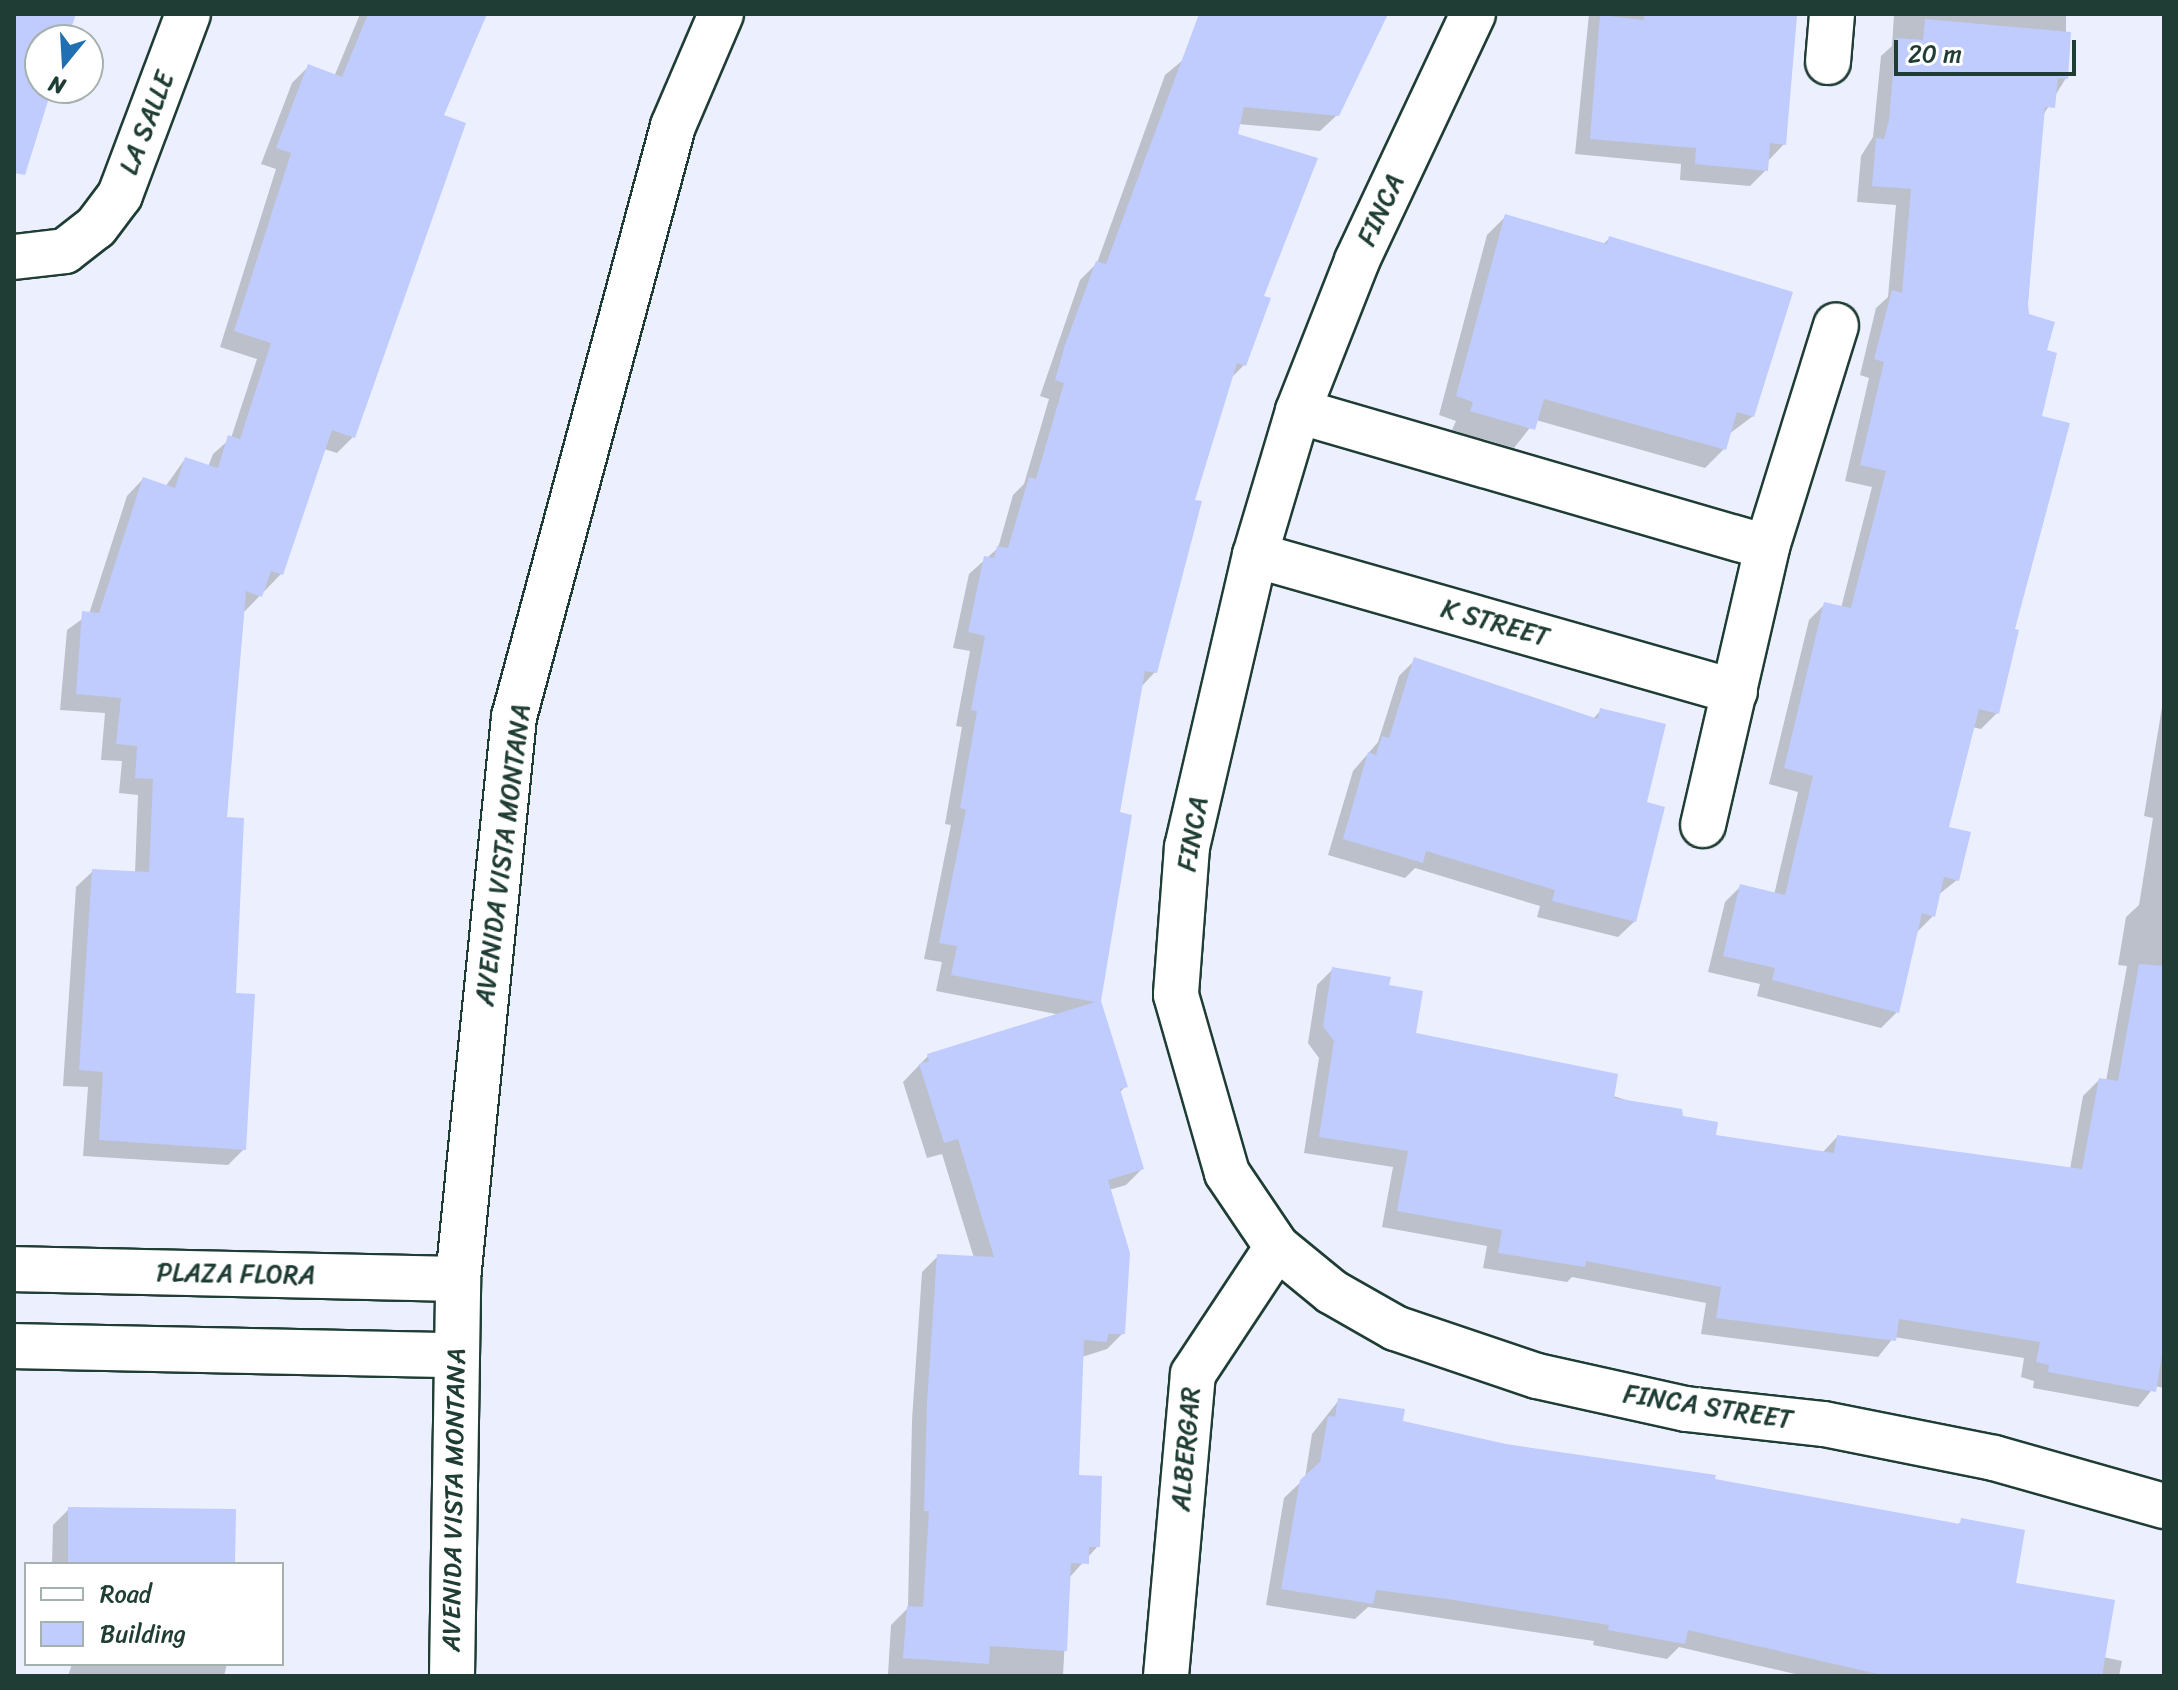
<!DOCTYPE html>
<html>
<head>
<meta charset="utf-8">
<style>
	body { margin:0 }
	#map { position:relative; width:2178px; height:1690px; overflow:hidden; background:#ecf0fe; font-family:Sriracha,sans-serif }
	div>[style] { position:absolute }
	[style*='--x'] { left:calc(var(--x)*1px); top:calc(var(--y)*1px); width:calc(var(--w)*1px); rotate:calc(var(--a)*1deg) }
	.shadow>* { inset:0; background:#0003 }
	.building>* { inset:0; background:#bfccfd }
	.roads { filter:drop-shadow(2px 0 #1f3d34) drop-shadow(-2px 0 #1f3d34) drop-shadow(0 2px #1f3d34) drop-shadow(0 -2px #1f3d34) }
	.minor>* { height:44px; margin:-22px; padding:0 22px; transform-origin:22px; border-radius:22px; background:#fff }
	.tertiary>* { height:44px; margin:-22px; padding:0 22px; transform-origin:22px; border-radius:22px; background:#fff }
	span { translate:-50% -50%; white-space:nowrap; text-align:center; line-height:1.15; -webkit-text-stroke:7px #fff; paint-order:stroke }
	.street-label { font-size:26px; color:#1f3d34 }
	.frame { position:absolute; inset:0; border:16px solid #1f3d34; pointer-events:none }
	.legend { position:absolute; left:24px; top:1562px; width:260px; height:104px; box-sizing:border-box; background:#fff; border:2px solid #a5b1ae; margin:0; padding:10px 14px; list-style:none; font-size:24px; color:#1f3d34 }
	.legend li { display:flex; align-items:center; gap:16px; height:40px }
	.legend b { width:40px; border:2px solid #a5b1ae }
	.north { position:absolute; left:24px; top:24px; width:80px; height:80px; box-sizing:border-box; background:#fff; border:2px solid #a5b1ae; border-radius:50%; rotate:198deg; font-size:22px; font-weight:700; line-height:32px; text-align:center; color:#1f3d34 }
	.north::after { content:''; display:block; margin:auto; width:28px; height:36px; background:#1f6fb2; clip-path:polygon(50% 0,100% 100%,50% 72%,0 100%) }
	.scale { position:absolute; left:1894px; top:40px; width:182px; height:36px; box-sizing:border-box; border:4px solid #1f3d34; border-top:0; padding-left:10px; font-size:24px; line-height:28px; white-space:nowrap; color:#1f3d34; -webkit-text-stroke:6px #fff; paint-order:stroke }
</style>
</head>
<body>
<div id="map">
	<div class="shadow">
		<div style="clip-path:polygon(360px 14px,485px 14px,441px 116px,353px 437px,337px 453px,324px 449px,281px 574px,244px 612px,225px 818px,244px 1149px,228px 1165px,83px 1156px,88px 1087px,63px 1086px,76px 887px,93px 871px,135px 873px,138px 795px,119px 793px,122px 761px,101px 760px,105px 713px,60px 710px,67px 630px,89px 614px,127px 496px,143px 479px,165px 487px,185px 459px,208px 467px,213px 454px,231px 438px,257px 359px,220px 347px,276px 169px,261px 164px,292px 83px,308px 67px,334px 77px)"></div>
		<div style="clip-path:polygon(1203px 14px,1386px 14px,1337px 115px,1320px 131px,1238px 124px,1236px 135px,1261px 297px,1244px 365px,1230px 379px,1192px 501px,1155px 672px,1140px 688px,1117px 814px,1099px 1001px,1126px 1086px,1119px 1093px,1142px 1169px,1126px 1185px,1109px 1190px,1123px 1333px,1107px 1349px,1082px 1357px,1077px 1477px,1098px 1546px,1068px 1579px,1063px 1676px,888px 1674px,891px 1625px,908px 1608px,912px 1420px,922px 1272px,938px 1256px,974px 1258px,942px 1154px,927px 1158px,903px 1082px,928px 1056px,1061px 1015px,936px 991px,942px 962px,924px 959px,951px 825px,945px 824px,962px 727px,956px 726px,970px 651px,953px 648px,969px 574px,998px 548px,1013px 495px,1024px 484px,1049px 399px,1040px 396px,1080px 280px,1097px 263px,1165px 75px,1183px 60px)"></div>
		<div style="clip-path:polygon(1589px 14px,1778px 14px,1784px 144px,1767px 162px,1766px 170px,1750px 186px,1680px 180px,1681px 164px,1575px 154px)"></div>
		<div style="clip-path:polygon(1894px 14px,2066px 14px,2066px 78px,2042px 117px,2027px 316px,2045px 351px,2013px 631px,1997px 713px,1981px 729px,1972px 727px,1947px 828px,1957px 880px,1938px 895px,1933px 916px,1917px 932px,1897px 1012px,1881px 1028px,1757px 996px,1760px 984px,1708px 972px,1725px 902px,1741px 886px,1774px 895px,1798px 792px,1769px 784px,1809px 620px,1825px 604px,1841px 608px,1872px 487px,1845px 481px,1869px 378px,1860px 375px,1876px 308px,1888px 297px,1896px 205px,1857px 202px,1861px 156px,1873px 137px,1881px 56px,1892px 46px)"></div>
		<div style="clip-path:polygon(1506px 216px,1602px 245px,1610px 238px,1753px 416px,1729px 434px,1724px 449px,1705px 468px,1536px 420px,1514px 448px,1452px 430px,1456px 421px,1439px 415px,1487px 235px)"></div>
		<div style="clip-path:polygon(1415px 660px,1592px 720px,1601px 710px,1635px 921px,1618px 937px,1537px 917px,1540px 906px,1415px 868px,1405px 878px,1328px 855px,1353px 771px,1378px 742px,1399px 676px)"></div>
		<div style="clip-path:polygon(2164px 695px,2164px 1388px,2155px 1386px,2138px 1407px,2033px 1388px,2034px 1381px,2021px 1377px,2024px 1358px,1894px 1337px,1878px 1357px,1701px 1334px,1706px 1303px,1572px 1277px,1567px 1282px,1483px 1268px,1487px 1246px,1382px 1227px,1393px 1167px,1304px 1153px,1319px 1058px,1308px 1043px,1317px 985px,1333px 969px,1387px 987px,1414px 1034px,1681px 1117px,1714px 1136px,1822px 1153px,1837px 1137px,2070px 1169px,2083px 1096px,2099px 1080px,2106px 1081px,2127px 966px,2118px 965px,2126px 917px,2139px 905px,2153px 818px,2144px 816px)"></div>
		<div style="clip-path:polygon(1339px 1400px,1401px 1423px,1506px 1446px,1957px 1525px,1962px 1521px,2013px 1584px,2103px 1657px,2122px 1661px,2119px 1676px,1804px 1676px,1679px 1647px,1667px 1659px,1593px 1645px,1594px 1641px,1368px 1607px,1355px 1619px,1266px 1605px,1284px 1498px,1305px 1478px,1312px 1434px)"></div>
		<div style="clip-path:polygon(69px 1509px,233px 1564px,52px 1564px,53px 1525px)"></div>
		<div style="clip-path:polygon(72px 1664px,227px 1664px,224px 1676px,68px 1676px)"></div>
	</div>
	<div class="building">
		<div style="clip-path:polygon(14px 14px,76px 14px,67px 40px,40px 40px,40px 88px,52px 88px,25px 175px,14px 173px)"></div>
		<div style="clip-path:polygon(368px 14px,487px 14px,444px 115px,466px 123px,355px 438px,332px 430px,283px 575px,271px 571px,262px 597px,246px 591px,227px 817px,244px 818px,236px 993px,255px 994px,246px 1150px,99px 1140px,103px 1072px,79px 1070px,92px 869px,149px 872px,153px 779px,135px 778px,137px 746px,116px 744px,121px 698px,76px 694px,82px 611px,99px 613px,143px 477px,175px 488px,185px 457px,218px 468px,228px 435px,240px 439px,271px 343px,234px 331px,291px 153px,276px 148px,308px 64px,342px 77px)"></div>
		<div style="clip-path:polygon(1199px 14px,1388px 14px,1339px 116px,1244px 107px,1238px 134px,1318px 158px,1264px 296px,1271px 298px,1246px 366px,1237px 363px,1195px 500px,1202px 501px,1157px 673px,1145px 671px,1120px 812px,1132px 815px,1101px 1001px,1128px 1087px,1120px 1089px,1144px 1169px,1108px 1180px,1130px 1253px,1125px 1334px,1108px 1334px,1107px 1342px,1084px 1340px,1079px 1475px,1102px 1476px,1100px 1547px,1089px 1547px,1089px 1564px,1071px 1563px,1067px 1651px,990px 1646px,989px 1664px,903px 1658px,907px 1606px,923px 1607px,929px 1511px,924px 1511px,927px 1403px,937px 1254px,994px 1257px,958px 1139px,944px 1143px,919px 1064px,929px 1061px,927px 1054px,1095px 1002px,951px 975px,957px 946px,939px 943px,966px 810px,960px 808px,977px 711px,971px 710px,985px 636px,968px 632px,984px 556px,994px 558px,997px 546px,1008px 548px,1029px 477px,1036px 479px,1064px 383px,1055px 380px,1065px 345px,1096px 261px,1106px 264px)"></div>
		<div style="clip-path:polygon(1644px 14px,1797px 16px,1786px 145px,1770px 143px,1768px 171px,1695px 164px,1696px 148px,1590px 139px,1600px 15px,1644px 20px)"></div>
		<div style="clip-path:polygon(1925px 19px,2071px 32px,2068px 79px,2058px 78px,2055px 108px,2045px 107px,2028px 303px,2029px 314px,2055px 322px,2047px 350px,2057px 353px,2042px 416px,2070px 423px,2015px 629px,2019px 630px,1999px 714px,1979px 709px,1949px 827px,1971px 832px,1959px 881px,1944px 877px,1935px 917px,1922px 913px,1899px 1013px,1772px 980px,1775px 968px,1723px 956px,1740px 884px,1785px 895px,1813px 776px,1784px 768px,1824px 602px,1851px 608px,1886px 471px,1860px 465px,1884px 362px,1874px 359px,1892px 290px,1902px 293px,1911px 189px,1872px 186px,1876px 138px,1884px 139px,1889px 120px,1896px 38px,1923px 40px)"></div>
		<div style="clip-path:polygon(1505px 214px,1607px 244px,1609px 236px,1793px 292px,1754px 417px,1737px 412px,1726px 450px,1544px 399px,1535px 430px,1470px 411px,1473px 402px,1456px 396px)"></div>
		<div style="clip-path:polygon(1414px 657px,1598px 719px,1600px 708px,1666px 724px,1647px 802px,1665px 807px,1636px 922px,1552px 901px,1555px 890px,1426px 851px,1423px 863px,1343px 839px,1368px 752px,1376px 755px,1382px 736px,1389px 738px)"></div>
		<div style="clip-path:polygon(2139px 964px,2164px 966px,2164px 1342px,2156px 1392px,2048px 1372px,2049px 1365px,2036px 1362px,2040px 1342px,1899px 1319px,1896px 1341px,1716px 1318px,1721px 1287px,1586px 1261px,1585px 1267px,1498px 1253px,1502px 1230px,1397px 1211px,1408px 1151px,1319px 1137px,1334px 1041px,1323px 1026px,1332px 967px,1391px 977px,1389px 985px,1423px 991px,1416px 1033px,1618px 1074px,1614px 1098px,1682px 1109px,1683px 1116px,1718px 1122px,1716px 1135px,1834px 1153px,1837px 1135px,2082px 1169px,2099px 1078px,2118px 1081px)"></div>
		<div style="clip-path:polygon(1338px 1398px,1405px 1409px,1403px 1421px,1506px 1444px,1716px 1475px,1715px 1479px,1960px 1524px,1961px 1518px,2025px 1530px,2016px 1583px,2115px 1600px,2102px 1676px,1886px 1676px,1688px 1630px,1685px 1644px,1608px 1630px,1609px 1625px,1447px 1599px,1376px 1590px,1373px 1604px,1281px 1589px,1300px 1480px,1320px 1462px,1328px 1416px,1335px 1417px)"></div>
		<div style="clip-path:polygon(68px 1507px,236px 1509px,235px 1564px,68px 1564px)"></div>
	</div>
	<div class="roads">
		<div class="minor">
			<div style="--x:1473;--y:14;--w:273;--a:115.2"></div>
			<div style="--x:1357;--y:261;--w:161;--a:111.5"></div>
			<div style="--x:1298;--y:411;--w:150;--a:106.6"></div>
			<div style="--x:1255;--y:555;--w:300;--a:103.1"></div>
			<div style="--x:1187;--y:847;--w:148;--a:94.3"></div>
			<div style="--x:1176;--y:995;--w:185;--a:74"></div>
			<div style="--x:1227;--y:1173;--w:89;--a:56"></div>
			<div style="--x:1277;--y:1247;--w:71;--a:39.3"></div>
			<div style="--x:1332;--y:1292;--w:73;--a:29.7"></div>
			<div style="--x:1395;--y:1328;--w:150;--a:18.7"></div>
			<div style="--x:1537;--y:1376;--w:153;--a:12.5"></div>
			<div style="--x:1686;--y:1409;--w:139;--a:6.2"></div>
			<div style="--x:1824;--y:1424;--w:173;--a:11.3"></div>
			<div style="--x:1994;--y:1458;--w:177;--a:15.8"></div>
			<div style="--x:1828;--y:62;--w:48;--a:-85.2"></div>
			<div style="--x:14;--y:257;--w:51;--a:-6.7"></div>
			<div style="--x:65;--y:251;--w:39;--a:-38"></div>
			<div style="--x:96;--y:227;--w:40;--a:-53"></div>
			<div style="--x:120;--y:195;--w:193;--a:-69.4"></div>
			<div style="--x:1298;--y:411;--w:488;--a:16.2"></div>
			<div style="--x:1255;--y:555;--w:499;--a:15.9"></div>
			<div style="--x:1703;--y:825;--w:285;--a:-77"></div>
			<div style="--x:1767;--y:547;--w:232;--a:-72.7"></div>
			<div style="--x:14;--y:1269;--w:444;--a:1.3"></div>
			<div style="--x:14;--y:1346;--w:443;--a:1.2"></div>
			<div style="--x:1166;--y:1676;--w:303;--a:-84.9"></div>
			<div style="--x:1193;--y:1374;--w:152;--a:-56.5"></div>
		</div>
		<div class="tertiary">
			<div style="--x:452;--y:1676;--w:397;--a:-89.1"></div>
			<div style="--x:458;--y:1279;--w:565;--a:-84.31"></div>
			<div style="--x:514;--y:717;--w:612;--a:-74.94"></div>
			<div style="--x:673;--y:126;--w:122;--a:-66.8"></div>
		</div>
	</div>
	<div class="street-label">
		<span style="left:147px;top:123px;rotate:-69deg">LA SALLE</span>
		<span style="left:1381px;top:210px;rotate:-65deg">FINCA</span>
		<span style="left:1495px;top:623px;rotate:16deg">K STREET</span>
		<span style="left:1193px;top:834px;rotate:-80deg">FINCA</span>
		<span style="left:503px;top:855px;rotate:-83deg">AVENIDA VISTA MONTANA</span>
		<span style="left:236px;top:1274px;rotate:1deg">PLAZA FLORA</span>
		<span style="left:1708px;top:1407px;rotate:9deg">FINCA STREET</span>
		<span style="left:1186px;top:1449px;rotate:-85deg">ALBERGAR</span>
		<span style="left:454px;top:1500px;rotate:-89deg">AVENIDA VISTA MONTANA</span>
	</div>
	<div class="frame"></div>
	<ul class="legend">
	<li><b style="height:10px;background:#fff"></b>Road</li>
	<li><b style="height:22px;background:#bfccfd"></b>Building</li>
	</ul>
	<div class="north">N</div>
	<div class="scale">20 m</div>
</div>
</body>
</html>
